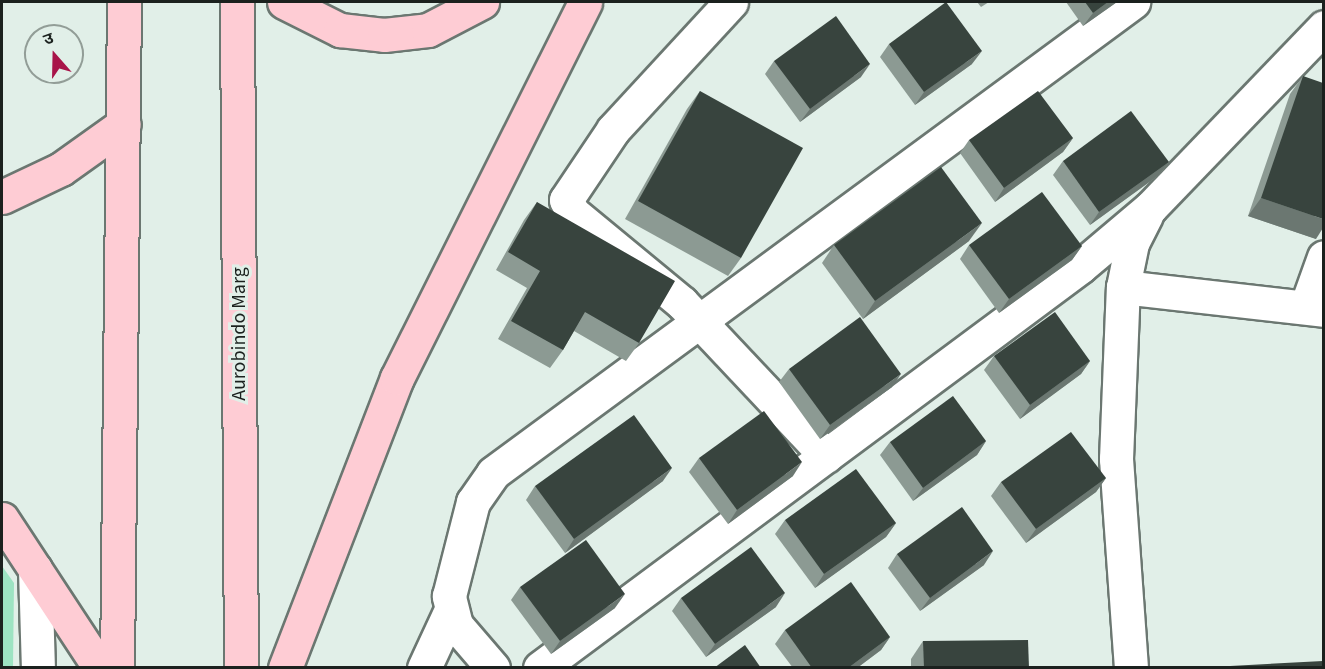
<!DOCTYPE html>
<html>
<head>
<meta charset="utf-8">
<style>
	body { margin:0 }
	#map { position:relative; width:1325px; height:669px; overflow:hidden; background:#e1efe8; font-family:"Source Sans 3","Noto Sans Devanagari",sans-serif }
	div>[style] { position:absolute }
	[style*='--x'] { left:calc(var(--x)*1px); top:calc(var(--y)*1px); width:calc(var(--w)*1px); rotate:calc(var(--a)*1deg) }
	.green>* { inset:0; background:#9de3c2 }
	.roads { filter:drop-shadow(2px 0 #6b7771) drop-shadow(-2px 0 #6b7771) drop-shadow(0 2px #6b7771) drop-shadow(0 -2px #6b7771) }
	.minor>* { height:33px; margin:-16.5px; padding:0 16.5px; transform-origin:16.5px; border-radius:16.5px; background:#fff }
	.major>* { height:33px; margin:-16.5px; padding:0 16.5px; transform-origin:16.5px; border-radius:16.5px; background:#feccd4 }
	.wall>* { inset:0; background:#8c9a93 }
	.shaded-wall>* { inset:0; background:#6b7771 }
	.building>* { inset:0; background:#38443e }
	span { translate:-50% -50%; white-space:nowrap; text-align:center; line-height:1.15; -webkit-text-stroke:6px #e1efe8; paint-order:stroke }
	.street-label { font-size:20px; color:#1b211e }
	.frame { position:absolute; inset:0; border:3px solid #1b211e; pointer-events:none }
	.north { position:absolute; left:24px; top:24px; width:60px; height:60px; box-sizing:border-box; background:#e1efe8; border:2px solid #929d97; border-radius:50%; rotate:340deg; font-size:16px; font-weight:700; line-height:24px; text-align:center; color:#1b211e }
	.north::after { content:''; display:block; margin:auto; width:21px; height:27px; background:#a81449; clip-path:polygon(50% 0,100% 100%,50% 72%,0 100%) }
</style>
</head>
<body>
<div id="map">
	<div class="green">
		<div style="clip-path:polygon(2px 566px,14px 583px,13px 667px,2px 667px)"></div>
	</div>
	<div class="roads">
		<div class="minor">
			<div style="--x:731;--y:2;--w:174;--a:132.7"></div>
			<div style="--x:613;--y:130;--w:84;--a:123.9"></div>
			<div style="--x:566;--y:200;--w:15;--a:62"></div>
			<div style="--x:573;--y:213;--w:141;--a:39.5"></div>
			<div style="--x:682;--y:303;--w:210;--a:46.7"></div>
			<div style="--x:1123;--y:287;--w:202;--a:6.5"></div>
			<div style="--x:1306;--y:307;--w:53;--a:-70.2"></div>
			<div style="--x:35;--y:569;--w:99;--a:88.3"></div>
			<div style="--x:424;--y:668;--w:62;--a:-65.1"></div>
			<div style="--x:493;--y:668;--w:57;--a:-130.7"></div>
			<div style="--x:456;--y:625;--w:30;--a:-104"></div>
			<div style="--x:449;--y:596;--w:97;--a:-75.7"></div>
			<div style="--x:473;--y:502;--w:35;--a:-55"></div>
			<div style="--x:493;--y:473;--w:795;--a:-36.35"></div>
			<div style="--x:540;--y:668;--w:673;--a:-36.6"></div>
			<div style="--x:1080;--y:267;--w:92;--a:-40.1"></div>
			<div style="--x:1150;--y:208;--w:251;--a:-46.1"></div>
			<div style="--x:1131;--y:668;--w:210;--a:-94.1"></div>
			<div style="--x:1116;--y:459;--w:172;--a:-87.7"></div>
			<div style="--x:1123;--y:287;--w:45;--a:-78.4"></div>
			<div style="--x:1132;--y:243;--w:31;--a:-63"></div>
		</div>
		<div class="major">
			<div style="--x:237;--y:2;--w:666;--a:89.66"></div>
			<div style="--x:284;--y:2;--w:63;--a:26.6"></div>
			<div style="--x:340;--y:30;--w:44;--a:6.5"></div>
			<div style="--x:384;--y:35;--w:44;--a:-6.5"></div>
			<div style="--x:428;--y:30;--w:61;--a:-27.4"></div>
			<div style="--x:2;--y:197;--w:65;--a:-25.4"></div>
			<div style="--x:61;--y:169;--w:77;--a:-35.5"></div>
			<div style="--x:2;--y:519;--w:178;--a:56.7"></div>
			<div style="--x:117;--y:668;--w:666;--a:-89.4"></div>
			<div style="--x:285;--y:668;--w:311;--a:-68.9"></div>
			<div style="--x:397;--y:378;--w:420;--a:-63.4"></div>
		</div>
	</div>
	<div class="wall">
		<div style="clip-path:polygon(977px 2px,989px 2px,981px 7px)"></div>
		<div style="clip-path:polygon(1066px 2px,1117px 2px,1083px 26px)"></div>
		<div style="clip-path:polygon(889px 44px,972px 64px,915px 105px,880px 57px)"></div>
		<div style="clip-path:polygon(774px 61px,861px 77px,800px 122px,765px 74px)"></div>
		<div style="clip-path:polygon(1303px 76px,1316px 239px,1248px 216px,1290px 94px)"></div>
		<div style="clip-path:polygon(700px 91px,741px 258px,728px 276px,625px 219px,687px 109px)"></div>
		<div style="clip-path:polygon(1073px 138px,1063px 152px,995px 202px,960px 153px,969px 140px)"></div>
		<div style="clip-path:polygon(1063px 161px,1169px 162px,1159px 175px,1090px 225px,1053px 175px)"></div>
		<div style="clip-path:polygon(537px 202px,639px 343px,626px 361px,574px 331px,563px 350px,550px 368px,498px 339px,527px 288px,496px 270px,524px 220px)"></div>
		<div style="clip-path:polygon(969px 241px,863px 319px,822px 263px,834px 245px)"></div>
		<div style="clip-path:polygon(969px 245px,1082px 246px,1072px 260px,999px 313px,960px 259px)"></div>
		<div style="clip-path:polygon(994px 356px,1090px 361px,1081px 374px,1020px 419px,984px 370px)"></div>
		<div style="clip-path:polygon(789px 369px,892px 387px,820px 439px,779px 382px)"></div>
		<div style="clip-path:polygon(986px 441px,977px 455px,913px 501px,880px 455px,890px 442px)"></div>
		<div style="clip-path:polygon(699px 458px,793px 476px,728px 524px,689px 472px)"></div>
		<div style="clip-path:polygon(1106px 478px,1096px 492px,1026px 543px,991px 496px,1001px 482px)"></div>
		<div style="clip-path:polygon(663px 481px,565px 553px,526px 500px,535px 486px)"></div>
		<div style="clip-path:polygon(785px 520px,896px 523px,886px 537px,815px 588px,775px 534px)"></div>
		<div style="clip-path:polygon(897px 554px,984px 565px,920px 611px,888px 568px)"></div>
		<div style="clip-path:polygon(520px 587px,615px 608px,551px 654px,511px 600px)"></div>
		<div style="clip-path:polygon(681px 598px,776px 607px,706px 657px,672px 611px)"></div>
		<div style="clip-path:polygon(785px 630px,890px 637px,881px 650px,857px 668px,793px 668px,775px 644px)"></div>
		<div style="clip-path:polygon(923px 641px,1029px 668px,911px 668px,911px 659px)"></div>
	</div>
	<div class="shaded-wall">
		<div style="clip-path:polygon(1108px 2px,1117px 2px,1083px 26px,1093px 13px)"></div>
		<div style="clip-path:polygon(982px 51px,972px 64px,915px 105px,924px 92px)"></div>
		<div style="clip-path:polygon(870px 64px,861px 77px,800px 122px,810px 109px)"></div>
		<div style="clip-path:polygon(1073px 138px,1063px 152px,995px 202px,1004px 188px)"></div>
		<div style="clip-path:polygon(1169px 162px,1159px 175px,1090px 225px,1099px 212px)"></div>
		<div style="clip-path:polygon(1261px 198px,1323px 219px,1323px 228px,1316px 239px,1248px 216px)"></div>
		<div style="clip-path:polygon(982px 223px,969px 241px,863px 319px,875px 301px)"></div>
		<div style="clip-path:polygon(1082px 246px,1072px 260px,999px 313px,1009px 299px)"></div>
		<div style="clip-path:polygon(1090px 361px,1081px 374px,1020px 419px,1030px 405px)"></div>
		<div style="clip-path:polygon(901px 374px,892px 387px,820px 439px,830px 425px)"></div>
		<div style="clip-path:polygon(986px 441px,977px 455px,913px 501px,923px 488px)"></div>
		<div style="clip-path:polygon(802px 462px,793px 476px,728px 524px,737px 510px)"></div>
		<div style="clip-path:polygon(672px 468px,663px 481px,565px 553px,574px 539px)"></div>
		<div style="clip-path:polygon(1106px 478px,1096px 492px,1026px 543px,1036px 529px)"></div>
		<div style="clip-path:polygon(896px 523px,886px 537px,815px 588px,824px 574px)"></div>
		<div style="clip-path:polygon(993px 551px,984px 565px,920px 611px,930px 598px)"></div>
		<div style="clip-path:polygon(785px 593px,776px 607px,706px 657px,715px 644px)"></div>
		<div style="clip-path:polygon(625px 594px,615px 608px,551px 654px,560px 641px)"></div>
		<div style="clip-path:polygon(890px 637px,881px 650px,857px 668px,848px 668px)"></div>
	</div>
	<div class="building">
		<div style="clip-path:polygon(946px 2px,982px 51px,924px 92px,889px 44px)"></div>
		<div style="clip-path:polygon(1085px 2px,1108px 2px,1093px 13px)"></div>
		<div style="clip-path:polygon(836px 16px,870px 64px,810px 109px,774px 61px)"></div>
		<div style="clip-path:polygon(1303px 76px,1323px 83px,1323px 219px,1261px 198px)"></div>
		<div style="clip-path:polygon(700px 91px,803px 148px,741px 258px,638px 201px)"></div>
		<div style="clip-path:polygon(1038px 91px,1073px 138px,1004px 188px,969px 140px)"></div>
		<div style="clip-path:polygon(1131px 111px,1169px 162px,1099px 212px,1063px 161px)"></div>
		<div style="clip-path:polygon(941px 167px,982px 223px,875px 301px,834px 245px)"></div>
		<div style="clip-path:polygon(1042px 192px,1082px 246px,1009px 299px,969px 245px)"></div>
		<div style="clip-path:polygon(537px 202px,675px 281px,639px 343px,585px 312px,563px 350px,511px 321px,540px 271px,508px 252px)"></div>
		<div style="clip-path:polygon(1055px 312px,1090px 361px,1030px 405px,994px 356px)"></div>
		<div style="clip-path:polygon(860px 317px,901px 374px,830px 425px,789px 369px)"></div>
		<div style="clip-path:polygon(953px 396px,986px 441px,923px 488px,890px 442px)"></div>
		<div style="clip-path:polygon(764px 411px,802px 462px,737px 510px,699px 458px)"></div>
		<div style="clip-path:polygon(634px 415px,672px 468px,574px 539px,535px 486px)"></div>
		<div style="clip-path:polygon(1071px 432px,1106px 478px,1036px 529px,1001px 482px)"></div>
		<div style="clip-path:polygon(856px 469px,896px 523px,824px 574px,785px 520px)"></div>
		<div style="clip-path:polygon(962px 507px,993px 551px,930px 598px,897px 554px)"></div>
		<div style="clip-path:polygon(586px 540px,625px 594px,560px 641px,520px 587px)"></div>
		<div style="clip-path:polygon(751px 547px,785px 593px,715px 644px,681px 598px)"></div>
		<div style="clip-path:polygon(851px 582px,890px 637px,848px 668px,812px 668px,785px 630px)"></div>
		<div style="clip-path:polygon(1028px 640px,1029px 668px,924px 668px,923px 641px)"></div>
		<div style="clip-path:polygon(745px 645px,761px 668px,714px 668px)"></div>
		<div style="clip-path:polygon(1323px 661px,1323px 668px,1230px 668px,1230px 666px)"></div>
	</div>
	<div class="street-label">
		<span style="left:239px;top:334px;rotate:-90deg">Aurobindo Marg</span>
	</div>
	<div class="frame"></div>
	<div class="north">उ</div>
</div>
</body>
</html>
